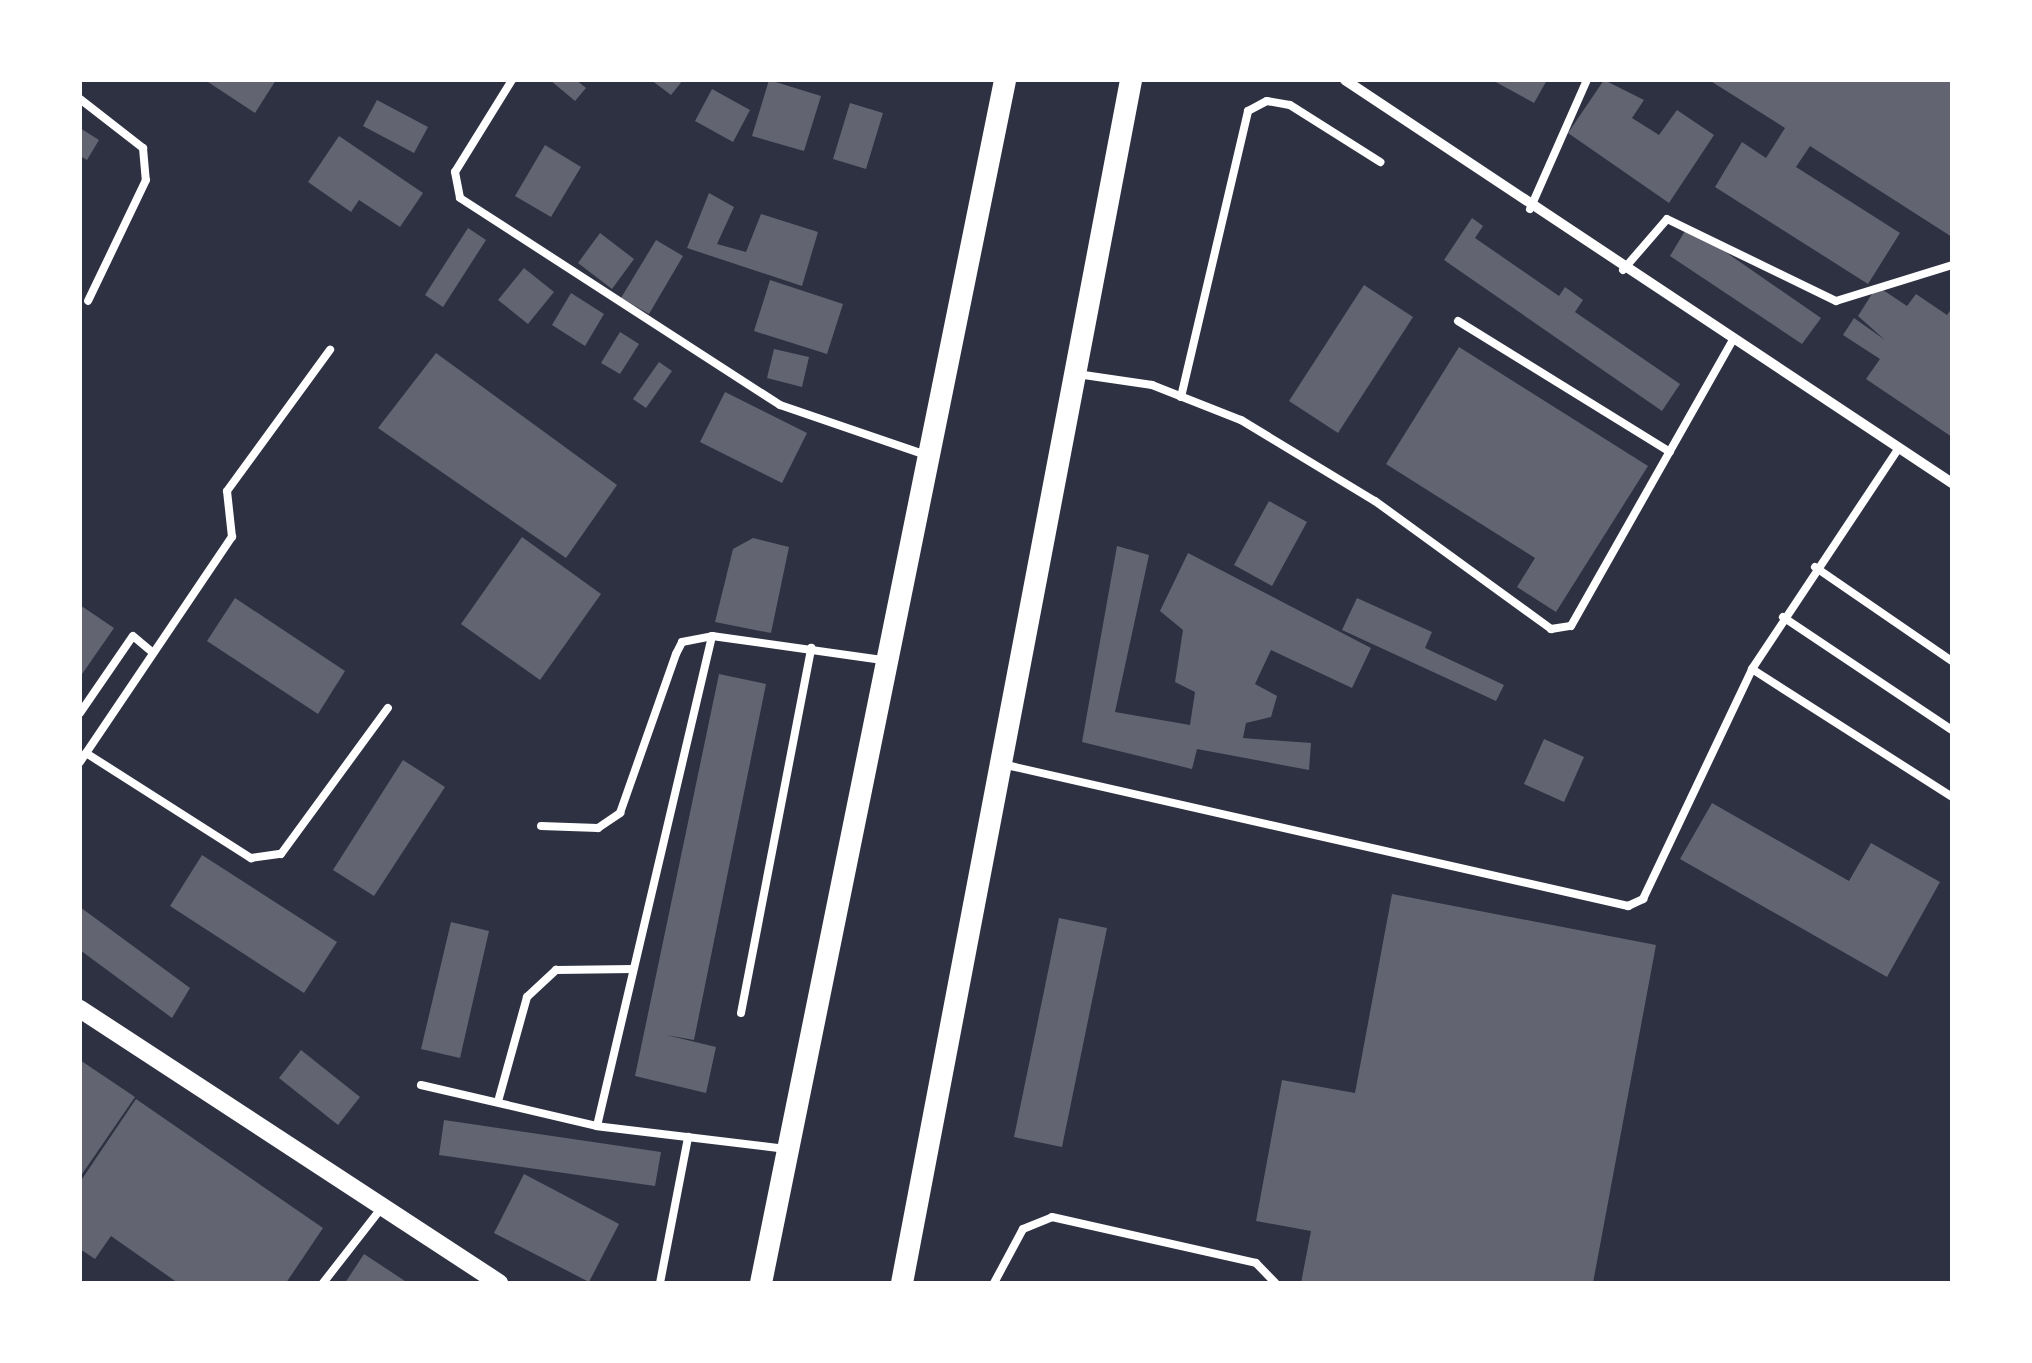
<!DOCTYPE html>
<html>
<head>
<meta charset="utf-8">
<style>
	body { margin:0 }
	#map { position:relative; width:2032px; height:1363px; overflow:hidden; background:#2d3142; font-family:Raleway,sans-serif }
	div>[style] { position:absolute }
	[style*='--x'] { left:calc(var(--x)*1px); top:calc(var(--y)*1px); width:calc(var(--w)*1px); rotate:calc(var(--a)*1deg) }
	.building>* { inset:0; background:#626471 }
	.service>* { height:8px; margin:-4px; padding:0 4px; transform-origin:4px; border-radius:4px; background:#fff }
	.minor>* { height:10px; margin:-5px; padding:0 5px; transform-origin:5px; border-radius:5px; background:#fff }
	.tertiary>* { height:18px; margin:-9px; padding:0 9px; transform-origin:9px; border-radius:9px; background:#fff }
	.primary>* { height:22px; margin:-11px; padding:0 11px; transform-origin:11px; border-radius:11px; background:#fff }
	span { translate:-50% -50%; white-space:nowrap; text-align:center; line-height:1.15; -webkit-text-stroke:8px #fff; paint-order:stroke }
	.frame { position:absolute; inset:0; border:82px solid #fff; pointer-events:none }
</style>
</head>
<body>
<div id="map">
	<div class="building">
		<div style="clip-path:polygon(205px 80px,276px 80px,255px 113px)"></div>
		<div style="clip-path:polygon(550px 80px,576px 80px,586px 88px,575px 101px)"></div>
		<div style="clip-path:polygon(651px 80px,683px 80px,671px 95px)"></div>
		<div style="clip-path:polygon(769px 80px,821px 96px,804px 151px,752px 136px)"></div>
		<div style="clip-path:polygon(1492px 80px,1547px 80px,1534px 103px)"></div>
		<div style="clip-path:polygon(1604px 80px,1644px 100px,1632px 118px,1659px 135px,1677px 110px,1714px 135px,1669px 203px,1568px 133px)"></div>
		<div style="clip-path:polygon(1709px 80px,1952px 80px,1952px 237px,1810px 146px,1796px 167px,1900px 233px,1868px 284px,1715px 187px,1742px 142px,1766px 158px,1785px 128px)"></div>
		<div style="clip-path:polygon(712px 89px,750px 110px,733px 142px,695px 121px)"></div>
		<div style="clip-path:polygon(377px 100px,428px 127px,414px 153px,363px 126px)"></div>
		<div style="clip-path:polygon(850px 103px,883px 113px,866px 169px,833px 159px)"></div>
		<div style="clip-path:polygon(80px 128px,99px 140px,87px 160px,80px 156px)"></div>
		<div style="clip-path:polygon(339px 136px,423px 193px,400px 227px,359px 200px,351px 212px,308px 182px)"></div>
		<div style="clip-path:polygon(545px 145px,581px 167px,551px 217px,515px 196px)"></div>
		<div style="clip-path:polygon(709px 193px,734px 207px,717px 244px,746px 252px,761px 214px,818px 232px,802px 286px,687px 248px)"></div>
		<div style="clip-path:polygon(1472px 218px,1483px 226px,1475px 238px,1559px 296px,1565px 287px,1583px 300px,1575px 312px,1680px 384px,1662px 411px,1444px 260px)"></div>
		<div style="clip-path:polygon(1688px 226px,1821px 318px,1802px 344px,1670px 256px)"></div>
		<div style="clip-path:polygon(468px 228px,486px 240px,443px 307px,425px 295px)"></div>
		<div style="clip-path:polygon(600px 233px,634px 259px,612px 289px,578px 263px)"></div>
		<div style="clip-path:polygon(656px 240px,683px 256px,649px 314px,621px 298px)"></div>
		<div style="clip-path:polygon(524px 268px,554px 292px,528px 324px,498px 300px)"></div>
		<div style="clip-path:polygon(770px 280px,843px 304px,827px 354px,754px 331px)"></div>
		<div style="clip-path:polygon(1364px 285px,1413px 317px,1338px 433px,1289px 401px)"></div>
		<div style="clip-path:polygon(1877px 286px,1907px 306px,1916px 294px,1947px 315px,1952px 308px,1952px 437px,1866px 379px,1880px 359px,1843px 335px,1854px 318px,1885px 340px,1858px 316px)"></div>
		<div style="clip-path:polygon(571px 293px,604px 314px,585px 346px,552px 325px)"></div>
		<div style="clip-path:polygon(620px 332px,639px 344px,620px 374px,601px 363px)"></div>
		<div style="clip-path:polygon(1459px 347px,1648px 466px,1556px 612px,1517px 587px,1535px 558px,1386px 464px)"></div>
		<div style="clip-path:polygon(774px 349px,809px 357px,802px 387px,767px 378px)"></div>
		<div style="clip-path:polygon(436px 353px,617px 485px,566px 558px,378px 428px)"></div>
		<div style="clip-path:polygon(659px 362px,672px 371px,646px 408px,633px 399px)"></div>
		<div style="clip-path:polygon(725px 392px,807px 433px,782px 483px,700px 442px)"></div>
		<div style="clip-path:polygon(1269px 501px,1307px 522px,1272px 586px,1234px 565px)"></div>
		<div style="clip-path:polygon(522px 537px,601px 594px,540px 680px,461px 624px)"></div>
		<div style="clip-path:polygon(753px 538px,789px 547px,771px 633px,715px 622px,733px 549px)"></div>
		<div style="clip-path:polygon(1117px 546px,1149px 555px,1115px 712px,1190px 725px,1195px 692px,1175px 682px,1183px 630px,1160px 611px,1188px 553px,1371px 648px,1352px 688px,1271px 650px,1255px 684px,1277px 696px,1271px 717px,1246px 723px,1243px 738px,1311px 743px,1309px 770px,1197px 749px,1192px 769px,1082px 742px)"></div>
		<div style="clip-path:polygon(235px 598px,345px 671px,318px 714px,207px 641px)"></div>
		<div style="clip-path:polygon(1357px 598px,1432px 632px,1425px 648px,1504px 685px,1496px 701px,1342px 630px)"></div>
		<div style="clip-path:polygon(80px 605px,114px 628px,80px 677px)"></div>
		<div style="clip-path:polygon(719px 674px,766px 684px,694px 1040px,666px 1035px,716px 1047px,706px 1093px,635px 1076px)"></div>
		<div style="clip-path:polygon(1544px 739px,1584px 757px,1564px 802px,1524px 784px)"></div>
		<div style="clip-path:polygon(403px 760px,445px 787px,374px 896px,333px 870px)"></div>
		<div style="clip-path:polygon(1712px 803px,1849px 881px,1871px 843px,1940px 882px,1887px 977px,1680px 859px)"></div>
		<div style="clip-path:polygon(202px 855px,337px 942px,304px 993px,170px 906px)"></div>
		<div style="clip-path:polygon(1392px 894px,1656px 945px,1593px 1283px,1301px 1283px,1311px 1231px,1256px 1221px,1282px 1080px,1355px 1093px)"></div>
		<div style="clip-path:polygon(80px 907px,190px 988px,172px 1018px,80px 950px)"></div>
		<div style="clip-path:polygon(1059px 918px,1107px 928px,1062px 1147px,1014px 1137px)"></div>
		<div style="clip-path:polygon(451px 922px,489px 931px,460px 1058px,421px 1049px)"></div>
		<div style="clip-path:polygon(301px 1050px,360px 1097px,338px 1125px,279px 1078px)"></div>
		<div style="clip-path:polygon(80px 1060px,135px 1097px,80px 1177px)"></div>
		<div style="clip-path:polygon(136px 1099px,323px 1228px,286px 1283px,178px 1283px,111px 1236px,95px 1259px,80px 1249px,80px 1182px)"></div>
		<div style="clip-path:polygon(444px 1120px,661px 1152px,655px 1186px,439px 1155px)"></div>
		<div style="clip-path:polygon(524px 1174px,619px 1224px,589px 1282px,494px 1233px)"></div>
		<div style="clip-path:polygon(364px 1254px,408px 1283px,345px 1283px)"></div>
	</div>
	<div class="service">
		<div style="--x:512;--y:80;--w:108;--a:121.8"></div>
		<div style="--x:455;--y:172;--w:26;--a:79"></div>
		<div style="--x:460;--y:198;--w:381;--a:32.9"></div>
		<div style="--x:780;--y:405;--w:154;--a:18.9"></div>
		<div style="--x:80;--y:99;--w:80;--a:37.9"></div>
		<div style="--x:143;--y:148;--w:32;--a:85"></div>
		<div style="--x:146;--y:180;--w:134;--a:115.6"></div>
		<div style="--x:1530;--y:209;--w:141;--a:-66.2"></div>
		<div style="--x:1623;--y:270;--w:67;--a:-49.2"></div>
		<div style="--x:1667;--y:219;--w:188;--a:25.9"></div>
		<div style="--x:1836;--y:301;--w:121;--a:-17.2"></div>
		<div style="--x:1458;--y:321;--w:249;--a:31.7"></div>
		<div style="--x:1077;--y:374;--w:76;--a:8.3"></div>
		<div style="--x:1152;--y:385;--w:96;--a:21.5"></div>
		<div style="--x:1241;--y:420;--w:157;--a:31.2"></div>
		<div style="--x:1375;--y:501;--w:218;--a:36"></div>
		<div style="--x:1551;--y:629;--w:20;--a:-9"></div>
		<div style="--x:1571;--y:626;--w:327;--a:-60.5"></div>
		<div style="--x:1181;--y:397;--w:294;--a:-76.8"></div>
		<div style="--x:1248;--y:111;--w:21;--a:-28"></div>
		<div style="--x:1267;--y:101;--w:23;--a:10"></div>
		<div style="--x:1290;--y:105;--w:107;--a:32.3"></div>
		<div style="--x:1815;--y:567;--w:166;--a:34.5"></div>
		<div style="--x:1783;--y:617;--w:203;--a:33.8"></div>
		<div style="--x:1752;--y:669;--w:237;--a:32.6"></div>
		<div style="--x:80;--y:713;--w:93;--a:-55.5"></div>
		<div style="--x:133;--y:636;--w:26;--a:40"></div>
		<div style="--x:86;--y:753;--w:196;--a:32.5"></div>
		<div style="--x:251;--y:858;--w:30;--a:-8"></div>
		<div style="--x:281;--y:854;--w:181;--a:-53.8"></div>
		<div style="--x:80;--y:762;--w:272;--a:-56"></div>
		<div style="--x:232;--y:537;--w:46;--a:-96.2"></div>
		<div style="--x:227;--y:491;--w:175;--a:-53.9"></div>
		<div style="--x:1006;--y:765;--w:638;--a:12.77"></div>
		<div style="--x:1628;--y:906;--w:17;--a:-25"></div>
		<div style="--x:1643;--y:899;--w:255;--a:-64.6"></div>
		<div style="--x:1752;--y:669;--w:264;--a:-56.4"></div>
		<div style="--x:541;--y:826;--w:57;--a:2"></div>
		<div style="--x:598;--y:828;--w:27;--a:-34"></div>
		<div style="--x:620;--y:813;--w:169;--a:-70.6"></div>
		<div style="--x:676;--y:654;--w:13;--a:-63"></div>
		<div style="--x:682;--y:642;--w:31;--a:-11"></div>
		<div style="--x:741;--y:1013;--w:372;--a:-79.1"></div>
		<div style="--x:421;--y:1085;--w:181;--a:13.1"></div>
		<div style="--x:499;--y:1098;--w:105;--a:-74.5"></div>
		<div style="--x:527;--y:997;--w:40;--a:-43"></div>
		<div style="--x:556;--y:970;--w:77;--a:-0.7"></div>
		<div style="--x:786;--y:1149;--w:190;--a:-173.1"></div>
		<div style="--x:597;--y:1126;--w:503;--a:-76.79"></div>
		<div style="--x:712;--y:636;--w:172;--a:8"></div>
		<div style="--x:323;--y:1283;--w:98;--a:-52.1"></div>
		<div style="--x:660;--y:1283;--w:149;--a:-79.1"></div>
		<div style="--x:994;--y:1283;--w:61;--a:-61.8"></div>
		<div style="--x:1023;--y:1229;--w:31;--a:-22"></div>
		<div style="--x:1052;--y:1217;--w:209;--a:12.7"></div>
		<div style="--x:1256;--y:1263;--w:28;--a:46"></div>
	</div>
	<div class="minor">
		<div style="--x:1345;--y:80;--w:729;--a:33.58"></div>
	</div>
	<div class="tertiary">
		<div style="--x:80;--y:1009;--w:501;--a:33.18"></div>
	</div>
	<div class="primary">
		<div style="--x:761;--y:1283;--w:1227;--a:-78.53"></div>
		<div style="--x:902;--y:1283;--w:1225;--a:-79.22"></div>
	</div>
	<div class="frame"></div>
</div>
</body>
</html>
